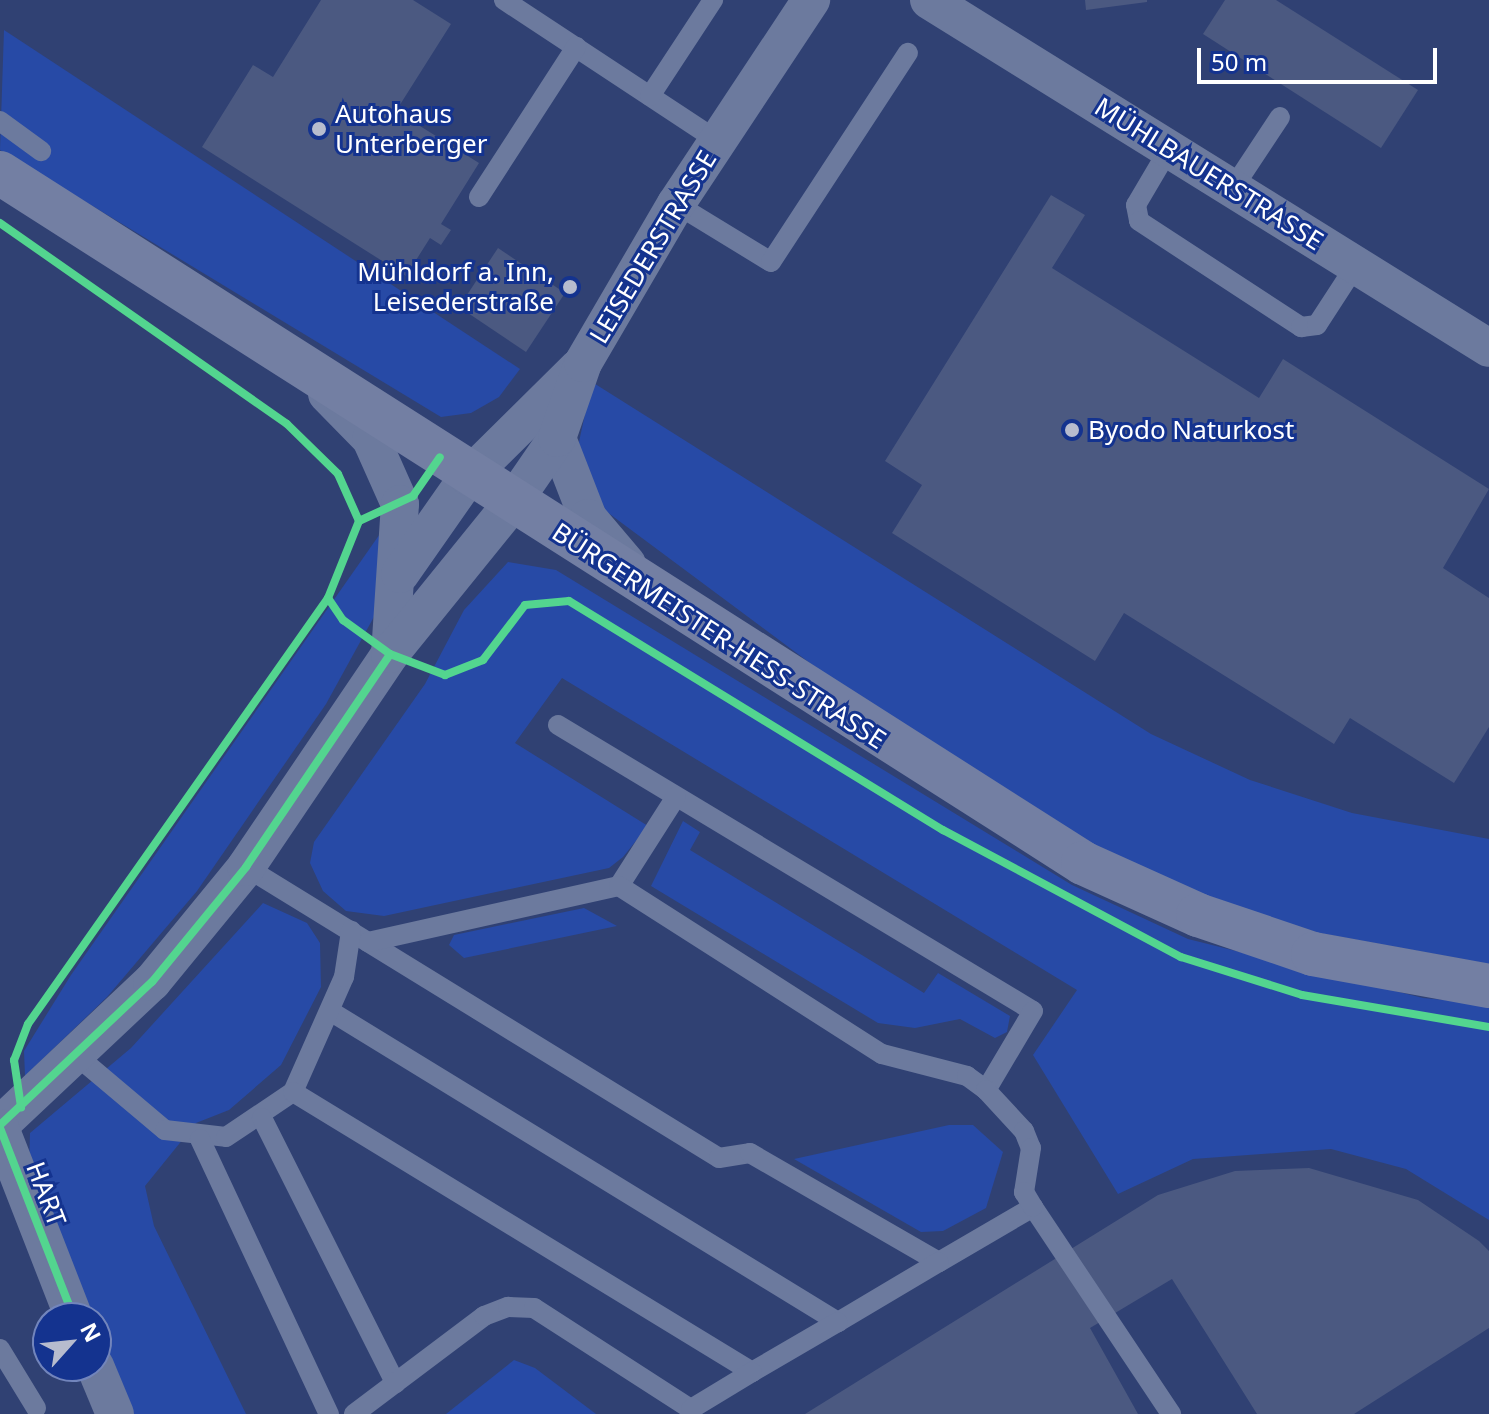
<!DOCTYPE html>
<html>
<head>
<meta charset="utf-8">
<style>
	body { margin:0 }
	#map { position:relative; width:1489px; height:1414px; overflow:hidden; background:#304173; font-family:"Noto Sans",sans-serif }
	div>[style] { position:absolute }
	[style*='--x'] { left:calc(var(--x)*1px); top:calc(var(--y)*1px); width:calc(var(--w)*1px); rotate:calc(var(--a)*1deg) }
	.green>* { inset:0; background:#274aa6 }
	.building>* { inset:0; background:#4b5981 }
	.lane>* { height:20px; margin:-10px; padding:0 10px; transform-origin:10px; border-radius:10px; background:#6c7a9e }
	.street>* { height:38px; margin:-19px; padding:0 19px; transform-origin:19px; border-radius:19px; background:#6c7a9e }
	.secondary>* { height:44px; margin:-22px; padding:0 22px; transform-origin:22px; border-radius:22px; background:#737fa3 }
	.cycleway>* { height:8px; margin:-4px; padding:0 4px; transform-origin:4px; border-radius:4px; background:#53d58f }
	.dots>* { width:22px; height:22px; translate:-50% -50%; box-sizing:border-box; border:4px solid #14338f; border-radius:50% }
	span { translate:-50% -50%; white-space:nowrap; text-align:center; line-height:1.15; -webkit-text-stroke:6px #14338f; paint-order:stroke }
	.poi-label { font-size:26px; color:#fff }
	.left { translate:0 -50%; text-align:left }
	.right { translate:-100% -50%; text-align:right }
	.street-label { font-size:26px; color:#fff }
	.north { position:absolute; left:32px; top:1302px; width:80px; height:80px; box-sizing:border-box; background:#14338f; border:2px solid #7285bc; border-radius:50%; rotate:63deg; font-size:22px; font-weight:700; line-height:32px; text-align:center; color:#fff }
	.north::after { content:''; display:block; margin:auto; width:28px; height:36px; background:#b7bcce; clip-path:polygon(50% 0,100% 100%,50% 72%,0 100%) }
	.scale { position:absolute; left:1197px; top:48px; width:240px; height:36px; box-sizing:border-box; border:4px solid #fff; border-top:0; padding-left:10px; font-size:24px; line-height:28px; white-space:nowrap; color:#fff; -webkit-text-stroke:6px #14338f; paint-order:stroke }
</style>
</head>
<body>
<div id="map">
	<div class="green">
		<div style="clip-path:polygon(4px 30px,520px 369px,499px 397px,471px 413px,441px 417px,0 150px)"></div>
		<div style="clip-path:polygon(592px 382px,1151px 734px,1250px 780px,1352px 813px,1489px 839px,1489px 964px,1319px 933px,1204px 896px,1093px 844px,818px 669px,603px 509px,577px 451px)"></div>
		<div style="clip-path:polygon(389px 521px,381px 604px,326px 704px,197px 891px,107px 997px,25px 1076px,24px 1051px,71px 975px)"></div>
		<div style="clip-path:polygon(508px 562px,556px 570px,1072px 885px,1188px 939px,1423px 998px,1489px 1004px,1489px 1220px,1406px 1169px,1331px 1149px,1193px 1159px,1118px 1194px,1033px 1055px,1077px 990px,562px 678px,515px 743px,648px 826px,623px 857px,609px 868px,384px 916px,346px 911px,323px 891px,310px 863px,314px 842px,425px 684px,464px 610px)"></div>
		<div style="clip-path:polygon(683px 821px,700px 832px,690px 850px,924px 993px,938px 973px,1010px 1016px,1007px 1032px,995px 1038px,960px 1019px,915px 1028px,878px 1023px,651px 886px)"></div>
		<div style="clip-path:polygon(263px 903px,307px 923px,320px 943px,321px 987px,281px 1065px,229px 1110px,196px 1123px,145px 1186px,154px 1226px,246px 1414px,132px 1414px,29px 1168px,30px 1133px,131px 1048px)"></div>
		<div style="clip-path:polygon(584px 908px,617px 926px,464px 958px,449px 945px,454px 935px)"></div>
		<div style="clip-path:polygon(949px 1125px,973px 1125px,1003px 1152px,986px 1208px,943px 1231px,921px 1232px,794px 1159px)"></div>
		<div style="clip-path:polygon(514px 1360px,535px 1368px,596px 1414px,446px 1414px)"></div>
	</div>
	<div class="building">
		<div style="clip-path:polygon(321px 0,413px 0,451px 24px,396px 111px,479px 163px,441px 224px,451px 230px,441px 245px,430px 238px,406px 276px,202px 147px,253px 65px,273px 77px)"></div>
		<div style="clip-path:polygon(1085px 0,1147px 0,1147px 2px,1086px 10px)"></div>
		<div style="clip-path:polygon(1225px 0,1276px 0,1418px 90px,1381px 148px,1203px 34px)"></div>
		<div style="clip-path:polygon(1051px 195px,1085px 215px,1052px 268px,1259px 398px,1283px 359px,1489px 489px,1443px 568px,1489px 598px,1489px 727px,1454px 783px,1350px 718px,1334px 744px,1124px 613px,1095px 661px,892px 533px,922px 485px,885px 461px)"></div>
		<div style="clip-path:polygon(498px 248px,565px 293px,526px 352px,459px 307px)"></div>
		<div style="clip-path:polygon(1309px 1168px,1418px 1200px,1479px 1241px,1489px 1251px,1489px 1328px,1354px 1414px,1257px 1414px,1172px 1279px,1090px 1328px,1138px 1414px,805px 1414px,1158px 1195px,1235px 1171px)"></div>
	</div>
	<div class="lane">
		<div style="--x:504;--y:0;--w:256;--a:33.4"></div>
		<div style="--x:650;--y:96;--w:115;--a:-56.7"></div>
		<div style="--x:0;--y:121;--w:51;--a:36.2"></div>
		<div style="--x:1169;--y:149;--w:65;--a:120.5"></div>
		<div style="--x:1136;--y:205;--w:16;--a:79"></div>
		<div style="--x:1139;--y:221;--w:194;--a:33.2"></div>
		<div style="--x:1301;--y:327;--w:16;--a:-7"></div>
		<div style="--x:1317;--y:325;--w:72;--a:-57"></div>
		<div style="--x:1233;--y:188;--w:85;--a:-56.5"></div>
		<div style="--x:479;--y:197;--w:179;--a:-57.1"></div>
		<div style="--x:676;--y:204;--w:111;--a:31.4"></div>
		<div style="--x:771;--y:262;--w:250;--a:-56.8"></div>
		<div style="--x:558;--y:725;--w:554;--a:31.05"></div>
		<div style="--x:1033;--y:1011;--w:92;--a:120.7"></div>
		<div style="--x:246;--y:867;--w:555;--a:31.6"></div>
		<div style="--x:719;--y:1158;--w:31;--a:-9"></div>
		<div style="--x:750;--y:1153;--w:218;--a:30"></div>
		<div style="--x:939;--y:1262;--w:109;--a:-30.3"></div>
		<div style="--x:1033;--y:1207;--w:249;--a:56.3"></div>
		<div style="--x:619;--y:886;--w:106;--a:-57.4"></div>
		<div style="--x:368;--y:942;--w:257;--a:-12.6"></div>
		<div style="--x:619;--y:886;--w:312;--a:32.6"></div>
		<div style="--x:882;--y:1054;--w:88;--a:14.5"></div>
		<div style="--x:967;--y:1076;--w:24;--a:36"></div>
		<div style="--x:986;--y:1090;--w:56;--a:47.2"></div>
		<div style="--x:1024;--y:1131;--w:18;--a:68"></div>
		<div style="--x:1031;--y:1148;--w:45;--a:99"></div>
		<div style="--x:1024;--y:1192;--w:17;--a:59"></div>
		<div style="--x:330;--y:1011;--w:596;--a:31.48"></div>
		<div style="--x:838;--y:1322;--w:117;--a:-30.7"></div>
		<div style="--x:77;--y:1056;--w:115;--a:40.1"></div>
		<div style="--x:165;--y:1130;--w:61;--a:6.5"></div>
		<div style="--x:226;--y:1137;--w:81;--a:-33.9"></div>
		<div style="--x:293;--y:1092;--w:126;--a:-66.1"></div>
		<div style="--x:344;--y:977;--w:47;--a:-81.3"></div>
		<div style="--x:293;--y:1092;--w:538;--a:31.38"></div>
		<div style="--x:752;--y:1372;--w:99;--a:-30.2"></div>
		<div style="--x:262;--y:1118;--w:297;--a:63.3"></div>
		<div style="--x:200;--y:1139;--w:304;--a:64.9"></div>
		<div style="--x:0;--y:1349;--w:69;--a:58.6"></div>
		<div style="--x:354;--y:1414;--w:163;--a:-37"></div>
		<div style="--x:484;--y:1316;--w:26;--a:-21"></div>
		<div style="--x:508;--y:1307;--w:26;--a:2"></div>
		<div style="--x:534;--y:1308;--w:187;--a:32.8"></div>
		<div style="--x:691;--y:1409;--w:71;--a:-31.2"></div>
	</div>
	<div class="street">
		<div style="--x:929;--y:0;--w:659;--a:31.86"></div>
		<div style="--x:327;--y:394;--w:63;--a:45.6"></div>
		<div style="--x:371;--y:439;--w:71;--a:66"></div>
		<div style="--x:400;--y:504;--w:150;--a:93.8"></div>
		<div style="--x:557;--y:438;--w:86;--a:68.8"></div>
		<div style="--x:588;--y:518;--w:60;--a:49.7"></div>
		<div style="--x:400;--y:574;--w:118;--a:-55"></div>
		<div style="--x:468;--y:477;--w:155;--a:-44.7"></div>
		<div style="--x:0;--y:1125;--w:209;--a:-43.3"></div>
		<div style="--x:152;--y:982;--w:149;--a:-50.7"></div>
		<div style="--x:246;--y:867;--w:257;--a:-55.9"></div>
		<div style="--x:390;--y:654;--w:196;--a:-51"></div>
		<div style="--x:513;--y:502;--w:78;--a:-55.5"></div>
		<div style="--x:557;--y:438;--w:79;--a:-70.9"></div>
		<div style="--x:583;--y:363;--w:184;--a:-59.7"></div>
		<div style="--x:676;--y:204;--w:245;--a:-56.5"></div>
		<div style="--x:0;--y:1128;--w:204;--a:68.7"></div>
		<div style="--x:95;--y:1366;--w:52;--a:67.4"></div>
	</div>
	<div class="secondary">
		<div style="--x:0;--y:173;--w:1284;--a:32.5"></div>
		<div style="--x:1083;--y:863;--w:126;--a:24.3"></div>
		<div style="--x:1198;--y:915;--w:121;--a:18.7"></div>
		<div style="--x:1313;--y:954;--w:179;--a:10.3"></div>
	</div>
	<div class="cycleway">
		<div style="--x:0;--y:223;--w:350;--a:35"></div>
		<div style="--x:287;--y:424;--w:71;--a:44.4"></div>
		<div style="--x:338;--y:474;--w:51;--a:65.9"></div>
		<div style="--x:359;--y:521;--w:83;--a:111.9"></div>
		<div style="--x:328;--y:598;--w:521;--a:125.15"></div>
		<div style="--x:28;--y:1024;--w:39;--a:111"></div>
		<div style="--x:14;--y:1060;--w:48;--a:81.5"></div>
		<div style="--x:359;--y:521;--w:60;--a:-24.8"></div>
		<div style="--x:413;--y:496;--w:47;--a:-55.3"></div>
		<div style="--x:328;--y:598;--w:27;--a:56"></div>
		<div style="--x:343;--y:620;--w:58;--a:35.9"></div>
		<div style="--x:390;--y:654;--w:59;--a:20.9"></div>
		<div style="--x:445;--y:675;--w:41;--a:-21.5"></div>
		<div style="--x:483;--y:660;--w:69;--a:-52.6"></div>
		<div style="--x:525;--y:605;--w:44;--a:-5.2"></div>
		<div style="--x:569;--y:601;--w:439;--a:31.5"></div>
		<div style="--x:943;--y:830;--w:270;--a:28.1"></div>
		<div style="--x:1181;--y:957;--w:127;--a:17.4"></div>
		<div style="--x:1302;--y:995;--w:190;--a:9.7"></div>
		<div style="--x:0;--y:1125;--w:209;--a:-43.3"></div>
		<div style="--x:152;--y:982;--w:149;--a:-50.7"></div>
		<div style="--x:246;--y:867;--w:257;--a:-55.9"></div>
		<div style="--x:0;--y:1128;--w:204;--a:68.7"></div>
	</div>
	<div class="dots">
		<div style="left:319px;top:129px;background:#b7bcce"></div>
		<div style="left:570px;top:287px;background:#b7bcce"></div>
		<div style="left:1072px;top:430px;background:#b7bcce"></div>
	</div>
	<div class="poi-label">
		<span class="left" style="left:335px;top:129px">Autohaus<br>Unterberger</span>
		<span class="right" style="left:554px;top:287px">Mühldorf a. Inn,<br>Leisederstraße</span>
		<span class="left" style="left:1088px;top:430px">Byodo Naturkost</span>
	</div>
	<div class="street-label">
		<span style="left:1209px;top:174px;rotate:32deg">MÜHLBAUERSTRASSE</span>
		<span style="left:653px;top:247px;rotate:-59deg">LEISEDERSTRASSE</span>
		<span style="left:719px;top:636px;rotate:33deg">BÜRGERMEISTER-HESS-STRASSE</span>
		<span style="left:46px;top:1194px;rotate:69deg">HART</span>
	</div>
	<div class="north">N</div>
	<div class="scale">50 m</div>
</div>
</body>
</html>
